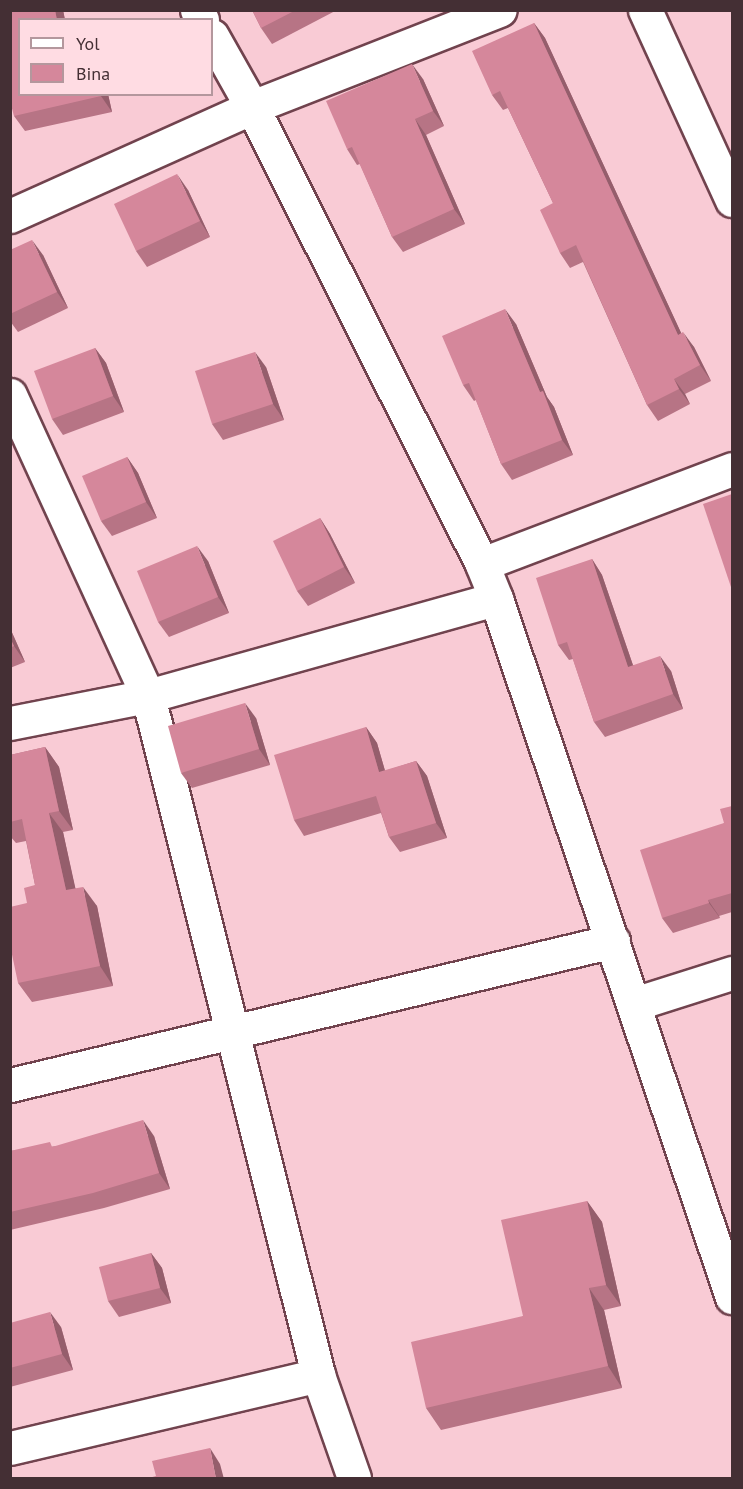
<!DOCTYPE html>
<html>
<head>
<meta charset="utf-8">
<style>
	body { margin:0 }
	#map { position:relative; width:743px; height:1489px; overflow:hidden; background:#f9cbd5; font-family:"PT Sans",sans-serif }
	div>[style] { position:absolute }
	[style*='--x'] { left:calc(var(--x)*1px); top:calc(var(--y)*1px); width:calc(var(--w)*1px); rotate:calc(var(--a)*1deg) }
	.roads { filter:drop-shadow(2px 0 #71434e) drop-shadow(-2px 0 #71434e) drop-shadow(0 2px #71434e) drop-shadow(0 -2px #71434e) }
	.minor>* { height:33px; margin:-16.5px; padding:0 16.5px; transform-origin:16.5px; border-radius:16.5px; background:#fff }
	.tertiary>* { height:33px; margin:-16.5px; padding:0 16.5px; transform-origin:16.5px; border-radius:16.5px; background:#fff }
	.wall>* { inset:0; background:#b77485 }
	.shaded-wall>* { inset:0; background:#955e6c }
	.building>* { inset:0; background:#d5879b }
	span { translate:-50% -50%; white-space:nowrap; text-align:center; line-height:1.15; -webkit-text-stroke:6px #ffdce3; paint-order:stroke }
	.frame { position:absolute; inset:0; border:12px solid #442f34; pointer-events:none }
	.legend { position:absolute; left:18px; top:18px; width:195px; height:78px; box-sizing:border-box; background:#ffdce3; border:2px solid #b4979d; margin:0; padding:8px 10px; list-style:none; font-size:18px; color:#442f34 }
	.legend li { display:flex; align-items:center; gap:12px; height:30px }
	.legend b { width:30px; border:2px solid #b4979d }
</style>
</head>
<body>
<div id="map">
	<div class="roads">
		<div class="minor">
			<div style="--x:645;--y:10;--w:209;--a:65.4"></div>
			<div style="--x:10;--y:216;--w:265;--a:-24.2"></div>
			<div style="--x:252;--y:107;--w:266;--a:-21.4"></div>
			<div style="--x:10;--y:395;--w:331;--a:65.4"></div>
			<div style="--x:148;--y:696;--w:700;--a:75.94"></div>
			<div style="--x:318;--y:1375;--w:109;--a:70.7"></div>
			<div style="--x:482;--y:564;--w:267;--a:-20.8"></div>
			<div style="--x:10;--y:723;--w:141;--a:-11.1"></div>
			<div style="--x:148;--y:696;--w:361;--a:-15.6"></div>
			<div style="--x:634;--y:1004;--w:103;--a:-17.6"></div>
			<div style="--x:10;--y:1085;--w:620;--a:-13.43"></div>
			<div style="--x:10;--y:1448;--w:317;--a:-13.3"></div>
		</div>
		<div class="tertiary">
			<div style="--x:197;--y:10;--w:11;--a:63"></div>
			<div style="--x:212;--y:36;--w:81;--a:60.6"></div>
			<div style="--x:252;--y:107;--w:512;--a:63.28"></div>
			<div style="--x:482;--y:564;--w:38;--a:68"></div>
			<div style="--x:496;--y:599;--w:737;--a:71.32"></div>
		</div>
	</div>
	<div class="wall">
		<div style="clip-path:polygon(10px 10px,63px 10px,65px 20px,20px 20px,108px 94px,112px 112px,25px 131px,14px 116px)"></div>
		<div style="clip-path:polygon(252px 10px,337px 10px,272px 44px,261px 28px)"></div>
		<div style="clip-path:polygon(534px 23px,545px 38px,681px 333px,694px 347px,711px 381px,685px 394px,690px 404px,658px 421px,647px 405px,583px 262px,570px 268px,560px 253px,553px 203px,508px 108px,503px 110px,492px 95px)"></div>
		<div style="clip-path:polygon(423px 79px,444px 126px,426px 135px,465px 224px,403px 252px,392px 237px,360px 164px,357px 165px,347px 149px)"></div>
		<div style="clip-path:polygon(188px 190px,210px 237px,147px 267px,136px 251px)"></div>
		<div style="clip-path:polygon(10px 250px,43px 255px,68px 308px,18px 332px,10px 321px)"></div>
		<div style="clip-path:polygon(516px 324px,547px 397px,554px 407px,573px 455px,512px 480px,501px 464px,476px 400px,474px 401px,463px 385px)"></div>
		<div style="clip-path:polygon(95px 348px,106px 363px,124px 412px,63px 435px,52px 419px)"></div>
		<div style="clip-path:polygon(266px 367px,284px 420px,223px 440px,212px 424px)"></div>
		<div style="clip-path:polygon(127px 457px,138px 473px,157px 518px,112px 536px,101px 521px)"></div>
		<div style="clip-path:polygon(320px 518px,330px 534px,355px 583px,308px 606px,297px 591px)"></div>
		<div style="clip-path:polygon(592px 559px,602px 575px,633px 665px,671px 671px,683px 709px,605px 737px,594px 722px,573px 659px,569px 660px,558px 645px)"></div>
		<div style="clip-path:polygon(208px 561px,229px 613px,169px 637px,158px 622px)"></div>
		<div style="clip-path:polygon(10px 628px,25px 662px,10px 668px)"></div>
		<div style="clip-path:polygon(256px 718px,270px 765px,192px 788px,181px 773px)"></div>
		<div style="clip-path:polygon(366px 727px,377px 743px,385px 771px,416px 761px,427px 776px,447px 838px,400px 852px,389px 837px,381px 813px,304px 836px,294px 820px)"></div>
		<div style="clip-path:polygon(45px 747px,59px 767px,73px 830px,63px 832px,75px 888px,97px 906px,113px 986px,32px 1002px,18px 983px,27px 903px,35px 885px,26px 841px,16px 843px,10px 836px,10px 755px)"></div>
		<div style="clip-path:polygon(732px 806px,732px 912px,719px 916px,720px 918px,673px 933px,662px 918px,724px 823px)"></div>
		<div style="clip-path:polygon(154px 1136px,170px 1189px,104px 1208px,10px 1230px,10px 1151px)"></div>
		<div style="clip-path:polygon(587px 1201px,602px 1222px,621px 1306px,604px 1310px,622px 1388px,441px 1430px,426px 1408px,523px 1316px)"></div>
		<div style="clip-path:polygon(151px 1253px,162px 1268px,171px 1303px,119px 1317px,108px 1301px)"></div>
		<div style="clip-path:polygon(10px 1323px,61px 1327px,73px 1370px,10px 1387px)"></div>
	</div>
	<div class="shaded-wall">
		<div style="clip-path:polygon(55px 10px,63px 10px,65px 20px,57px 20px)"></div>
		<div style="clip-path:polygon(534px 23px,545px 38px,689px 350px,678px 335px)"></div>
		<div style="clip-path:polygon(412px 64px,423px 79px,444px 126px,433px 111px)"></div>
		<div style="clip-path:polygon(101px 94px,108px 94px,112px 112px,101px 96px)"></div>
		<div style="clip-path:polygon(415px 119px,426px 135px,465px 224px,454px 209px)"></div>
		<div style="clip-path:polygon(177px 174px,188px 190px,210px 237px,200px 221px)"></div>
		<div style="clip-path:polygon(32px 240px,43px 255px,68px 308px,57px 292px)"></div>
		<div style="clip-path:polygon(505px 309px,516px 324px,547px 397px,554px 407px,573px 455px,562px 440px,540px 392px)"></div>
		<div style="clip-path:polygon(683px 332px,694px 347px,711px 381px,700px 365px)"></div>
		<div style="clip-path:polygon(95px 348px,106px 363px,124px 412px,113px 396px)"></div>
		<div style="clip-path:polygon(255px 352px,266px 367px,284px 420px,273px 404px)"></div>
		<div style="clip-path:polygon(674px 379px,685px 394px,690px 404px,679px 389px)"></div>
		<div style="clip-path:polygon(127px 457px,138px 473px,157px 518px,146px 502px)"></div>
		<div style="clip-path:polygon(320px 518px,330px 534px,355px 583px,344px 567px)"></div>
		<div style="clip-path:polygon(197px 546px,208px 561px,229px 613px,218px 597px)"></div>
		<div style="clip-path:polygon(592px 559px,602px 575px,639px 683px,628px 667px)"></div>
		<div style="clip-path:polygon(10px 628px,25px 662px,14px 646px,10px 638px)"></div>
		<div style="clip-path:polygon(660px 656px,671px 671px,683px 709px,673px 694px)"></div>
		<div style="clip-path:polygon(245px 703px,256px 718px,270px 765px,259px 749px)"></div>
		<div style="clip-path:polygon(366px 727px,377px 743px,390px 788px,379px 772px)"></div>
		<div style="clip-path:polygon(45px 747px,59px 767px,73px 830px,59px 811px)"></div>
		<div style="clip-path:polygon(416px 761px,427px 776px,447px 838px,436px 823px)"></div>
		<div style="clip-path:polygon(49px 813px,63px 832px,80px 909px,66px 890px)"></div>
		<div style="clip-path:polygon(83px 887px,97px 906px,113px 986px,100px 966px)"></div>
		<div style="clip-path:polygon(708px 900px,719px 916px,720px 918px,709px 903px)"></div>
		<div style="clip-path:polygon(143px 1120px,154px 1136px,170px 1189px,159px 1173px)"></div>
		<div style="clip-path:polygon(587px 1201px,602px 1222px,621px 1306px,606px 1285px)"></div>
		<div style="clip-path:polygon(151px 1253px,162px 1268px,171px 1303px,160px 1288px)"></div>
		<div style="clip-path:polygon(589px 1288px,604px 1310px,622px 1388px,608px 1366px)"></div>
		<div style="clip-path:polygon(50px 1312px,61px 1327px,73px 1370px,62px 1354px)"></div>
		<div style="clip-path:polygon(210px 1448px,220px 1464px,224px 1479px,216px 1479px)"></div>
	</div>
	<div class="building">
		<div style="clip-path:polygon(10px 10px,55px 10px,57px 20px,20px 20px,20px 94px,101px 94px,101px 96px,14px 116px,10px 101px)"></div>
		<div style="clip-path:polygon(252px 10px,296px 10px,261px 28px)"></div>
		<div style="clip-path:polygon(534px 23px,678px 335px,683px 332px,700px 365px,674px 379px,679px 389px,647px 405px,576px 245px,560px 253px,540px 210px,553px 203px,500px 91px,492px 95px,472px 51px)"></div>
		<div style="clip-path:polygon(412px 64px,433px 111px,415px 119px,454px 209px,392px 237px,352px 147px,347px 149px,326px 101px)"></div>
		<div style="clip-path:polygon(177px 174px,200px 221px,136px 251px,114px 204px)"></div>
		<div style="clip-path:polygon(32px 240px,57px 292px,10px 314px,10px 250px)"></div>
		<div style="clip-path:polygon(505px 309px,540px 392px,543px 391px,562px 440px,501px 464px,469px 383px,463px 385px,442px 336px)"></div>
		<div style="clip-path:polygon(95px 348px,113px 396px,52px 419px,34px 371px)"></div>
		<div style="clip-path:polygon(255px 352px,273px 404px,212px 424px,195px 371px)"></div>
		<div style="clip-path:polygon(127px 457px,146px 502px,101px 521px,82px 476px)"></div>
		<div style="clip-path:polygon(732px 494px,732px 590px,703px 504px)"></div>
		<div style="clip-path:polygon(320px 518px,344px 567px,297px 591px,273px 541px)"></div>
		<div style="clip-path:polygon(197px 546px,218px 597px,158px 622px,137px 571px)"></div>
		<div style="clip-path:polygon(592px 559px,628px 667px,660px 656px,673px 694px,594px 722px,567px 642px,558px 645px,536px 578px)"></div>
		<div style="clip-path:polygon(10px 638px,14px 646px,10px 648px)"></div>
		<div style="clip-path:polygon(245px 703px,259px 749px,181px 773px,168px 726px)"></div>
		<div style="clip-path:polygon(366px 727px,379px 772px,416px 761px,436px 823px,389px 837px,376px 796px,294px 820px,274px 755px)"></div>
		<div style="clip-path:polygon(45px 747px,59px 811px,49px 813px,66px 890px,83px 887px,100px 966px,18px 983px,10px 945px,10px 907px,27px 903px,24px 888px,35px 885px,22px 819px,10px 822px,10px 755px)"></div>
		<div style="clip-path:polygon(732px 806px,732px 893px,708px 900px,709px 903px,662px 918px,640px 850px,724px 823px,720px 809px)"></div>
		<div style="clip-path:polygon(143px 1120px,159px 1173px,93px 1193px,10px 1212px,10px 1151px,50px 1142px,52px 1147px)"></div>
		<div style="clip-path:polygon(587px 1201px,606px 1285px,589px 1288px,608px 1366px,426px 1408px,411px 1342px,523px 1316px,501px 1220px)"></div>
		<div style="clip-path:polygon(151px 1253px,160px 1288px,108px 1301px,99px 1267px)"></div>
		<div style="clip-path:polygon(50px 1312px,62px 1354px,10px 1368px,10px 1323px)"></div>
		<div style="clip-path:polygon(210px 1448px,216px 1479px,145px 1479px,156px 1476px,152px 1461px)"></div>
	</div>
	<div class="frame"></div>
	<ul class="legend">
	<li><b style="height:8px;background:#fff"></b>Yol</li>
	<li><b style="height:16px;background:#d5879b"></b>Bina</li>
	</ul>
</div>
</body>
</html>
